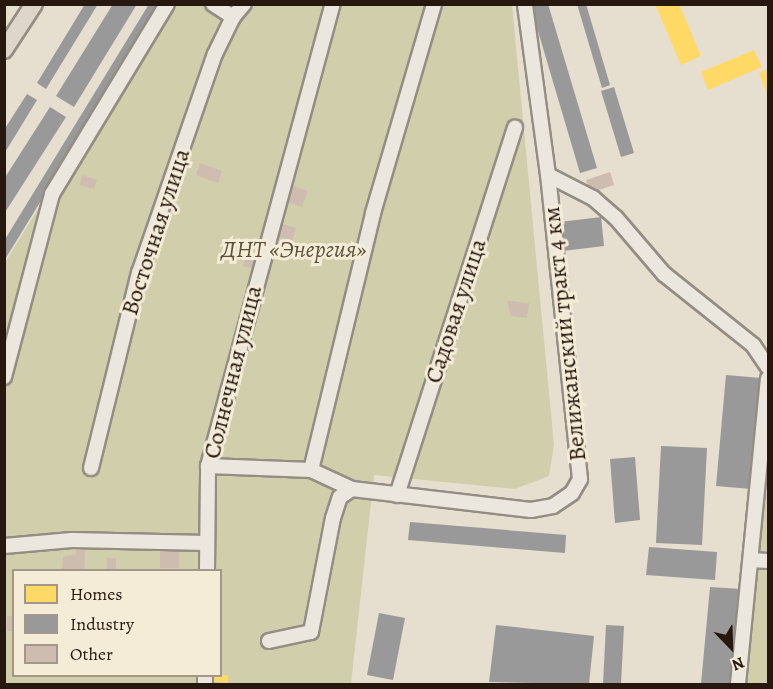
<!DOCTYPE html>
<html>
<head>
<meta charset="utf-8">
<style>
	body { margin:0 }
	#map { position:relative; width:773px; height:689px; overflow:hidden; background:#e6dece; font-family:Alegreya,serif }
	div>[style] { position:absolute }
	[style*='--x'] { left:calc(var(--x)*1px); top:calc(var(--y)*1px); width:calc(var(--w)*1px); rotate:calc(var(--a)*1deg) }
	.green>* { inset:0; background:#d1ceab }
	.homes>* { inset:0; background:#ffd966 }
	.industry>* { inset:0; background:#999 }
	.building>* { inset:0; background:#cebcb0 }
	.roads { filter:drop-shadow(2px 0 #938d83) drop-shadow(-2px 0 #938d83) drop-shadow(0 2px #938d83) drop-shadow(0 -2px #938d83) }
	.minor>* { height:14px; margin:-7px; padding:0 7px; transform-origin:7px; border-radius:7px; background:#ebe6de }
	.major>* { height:16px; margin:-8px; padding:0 8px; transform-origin:8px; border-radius:8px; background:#ded6ca }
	span { translate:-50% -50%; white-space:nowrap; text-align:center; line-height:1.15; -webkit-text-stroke:6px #f5ecd8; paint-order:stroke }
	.street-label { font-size:24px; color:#26170f }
	.park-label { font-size:24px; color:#5c523c; font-style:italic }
	.frame { position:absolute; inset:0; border:6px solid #26170f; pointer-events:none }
	.legend { position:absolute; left:12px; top:569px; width:210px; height:108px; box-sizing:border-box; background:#f5ecd8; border:2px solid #a29788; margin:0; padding:8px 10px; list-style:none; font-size:18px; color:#26170f }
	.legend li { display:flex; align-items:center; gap:12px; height:30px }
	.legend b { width:30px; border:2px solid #a29788 }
	.north { position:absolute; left:701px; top:617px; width:60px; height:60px; -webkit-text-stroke:4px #f5ecd8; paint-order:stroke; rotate:157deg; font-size:16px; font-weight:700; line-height:24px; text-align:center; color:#26170f }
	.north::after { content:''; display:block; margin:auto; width:21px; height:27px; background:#26170f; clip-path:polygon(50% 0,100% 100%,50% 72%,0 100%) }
</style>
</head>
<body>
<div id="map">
	<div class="green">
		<div style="clip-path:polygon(evenodd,164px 5px,512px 5px,554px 445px,549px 476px,515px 489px,374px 475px,351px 684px,5px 684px,4px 264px,164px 5px,14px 570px,220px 570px,220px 676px,14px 676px,14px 570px)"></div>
		<div style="clip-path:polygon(768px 441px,768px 684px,744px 684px)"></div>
	</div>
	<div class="homes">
		<div style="clip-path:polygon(655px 4px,679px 4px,701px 56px,681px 65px)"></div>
		<div style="clip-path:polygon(754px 50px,762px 67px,708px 90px,701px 72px)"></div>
		<div style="clip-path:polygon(768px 69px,768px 96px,759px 73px)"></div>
		<div style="clip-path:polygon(228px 675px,228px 683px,211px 681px,212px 676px)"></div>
	</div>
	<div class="industry">
		<div style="clip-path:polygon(85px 4px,98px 4px,46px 89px,37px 83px)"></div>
		<div style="clip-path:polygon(113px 4px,137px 4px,74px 107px,56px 96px)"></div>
		<div style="clip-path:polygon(149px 4px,162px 4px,4px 261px,4px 241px)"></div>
		<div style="clip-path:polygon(530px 4px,548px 4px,597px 168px,580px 173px)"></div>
		<div style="clip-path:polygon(577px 4px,586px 4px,610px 85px,602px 88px)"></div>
		<div style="clip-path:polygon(614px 87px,634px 153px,621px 157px,601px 91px)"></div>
		<div style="clip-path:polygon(27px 94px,37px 100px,4px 154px,4px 130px)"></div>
		<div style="clip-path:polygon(50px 107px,66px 117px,4px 214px,4px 179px)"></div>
		<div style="clip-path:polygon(601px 217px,604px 246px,563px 251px,560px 222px)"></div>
		<div style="clip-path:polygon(726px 375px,761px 378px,751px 489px,716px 486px)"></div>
		<div style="clip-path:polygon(661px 446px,707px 448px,702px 545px,656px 543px)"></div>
		<div style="clip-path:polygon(635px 457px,640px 520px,615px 523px,610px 459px)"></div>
		<div style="clip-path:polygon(410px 522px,566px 535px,565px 553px,408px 540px)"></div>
		<div style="clip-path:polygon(649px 547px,717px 552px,715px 580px,646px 575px)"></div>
		<div style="clip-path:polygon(710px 587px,741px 589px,733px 684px,701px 684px)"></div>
		<div style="clip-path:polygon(379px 613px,405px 618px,393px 680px,367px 675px)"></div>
		<div style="clip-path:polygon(496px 625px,594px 636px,589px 684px,489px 682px)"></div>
		<div style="clip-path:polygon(606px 625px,624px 626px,621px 684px,603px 684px)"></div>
	</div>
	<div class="building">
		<div style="clip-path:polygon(200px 163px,222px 171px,218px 183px,196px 175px)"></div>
		<div style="clip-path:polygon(610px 172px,614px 185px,590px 193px,586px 180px)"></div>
		<div style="clip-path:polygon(82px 175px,97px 180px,94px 189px,80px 185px)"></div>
		<div style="clip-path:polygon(288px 184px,308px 191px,302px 207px,282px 200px)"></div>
		<div style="clip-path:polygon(280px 223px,296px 228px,292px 241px,277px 236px)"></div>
		<div style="clip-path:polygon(247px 252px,259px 255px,255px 269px,243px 266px)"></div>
		<div style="clip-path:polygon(507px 301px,529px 303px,527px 318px,511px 316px)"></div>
		<div style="clip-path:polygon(76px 550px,85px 551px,84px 570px,62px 570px,63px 557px,76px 554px)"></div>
		<div style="clip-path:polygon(160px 550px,179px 550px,179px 568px,160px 568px)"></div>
		<div style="clip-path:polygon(107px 558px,116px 558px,116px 570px,107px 570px)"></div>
		<div style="clip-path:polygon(7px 616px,14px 616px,14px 631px,7px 631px)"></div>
	</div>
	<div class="roads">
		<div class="minor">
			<div style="--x:213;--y:4;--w:24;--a:33"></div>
			<div style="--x:548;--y:175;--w:51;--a:27.1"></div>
			<div style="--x:593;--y:198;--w:30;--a:41"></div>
			<div style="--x:616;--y:218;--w:74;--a:49.4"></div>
			<div style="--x:664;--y:274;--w:114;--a:38.6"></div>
			<div style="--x:753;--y:345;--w:27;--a:56"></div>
			<div style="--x:4;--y:377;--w:189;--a:-75.3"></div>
			<div style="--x:52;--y:194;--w:222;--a:-58.8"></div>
			<div style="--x:208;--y:466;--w:103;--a:2.2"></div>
			<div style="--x:311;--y:470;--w:45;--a:24.9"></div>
			<div style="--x:91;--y:468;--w:201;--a:-76.2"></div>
			<div style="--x:139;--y:273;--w:232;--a:-70.9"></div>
			<div style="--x:215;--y:54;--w:41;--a:-64.1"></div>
			<div style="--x:233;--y:17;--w:17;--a:-50"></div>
			<div style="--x:311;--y:470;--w:264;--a:-76.4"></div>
			<div style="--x:373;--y:213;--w:218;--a:-73.7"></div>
			<div style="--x:397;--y:495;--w:386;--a:-72.2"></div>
			<div style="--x:4;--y:546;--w:68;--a:-5"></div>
			<div style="--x:72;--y:540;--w:135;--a:1.3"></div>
			<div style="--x:751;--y:560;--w:17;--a:3"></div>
			<div style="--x:207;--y:570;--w:104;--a:-89.4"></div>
			<div style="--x:208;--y:466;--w:479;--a:-74.9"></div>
			<div style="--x:269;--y:641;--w:43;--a:-12.1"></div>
			<div style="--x:311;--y:632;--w:116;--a:-79.1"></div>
			<div style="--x:333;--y:518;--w:22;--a:-72"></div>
			<div style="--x:340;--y:497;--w:14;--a:-34"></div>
			<div style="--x:352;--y:489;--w:180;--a:6.7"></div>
			<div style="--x:531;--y:510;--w:22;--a:-10"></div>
			<div style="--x:553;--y:506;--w:23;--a:-34"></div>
			<div style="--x:572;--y:493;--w:16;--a:-60"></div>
			<div style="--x:580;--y:479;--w:306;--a:-96"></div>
			<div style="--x:548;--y:175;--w:173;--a:-97.7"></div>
			<div style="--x:205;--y:684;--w:8;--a:-90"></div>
			<div style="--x:738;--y:684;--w:307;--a:-84.4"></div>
		</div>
		<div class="major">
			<div style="--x:4;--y:50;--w:55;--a:-56.9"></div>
		</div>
	</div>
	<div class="street-label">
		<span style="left:156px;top:232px;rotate:-72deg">Восточная улица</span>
		<span style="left:456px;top:311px;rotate:-72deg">Садовая улица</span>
		<span style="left:565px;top:334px;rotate:-96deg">Велижанский тракт 4 км</span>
		<span style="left:233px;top:372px;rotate:-76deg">Солнечная улица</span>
	</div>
	<div class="park-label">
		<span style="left:294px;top:250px">ДНТ «Энергия»</span>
	</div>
	<div class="frame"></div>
	<ul class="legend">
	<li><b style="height:16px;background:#ffd966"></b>Homes</li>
	<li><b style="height:16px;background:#999"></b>Industry</li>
	<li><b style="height:16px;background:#cebcb0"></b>Other</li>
	</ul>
	<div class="north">N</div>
</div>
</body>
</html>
